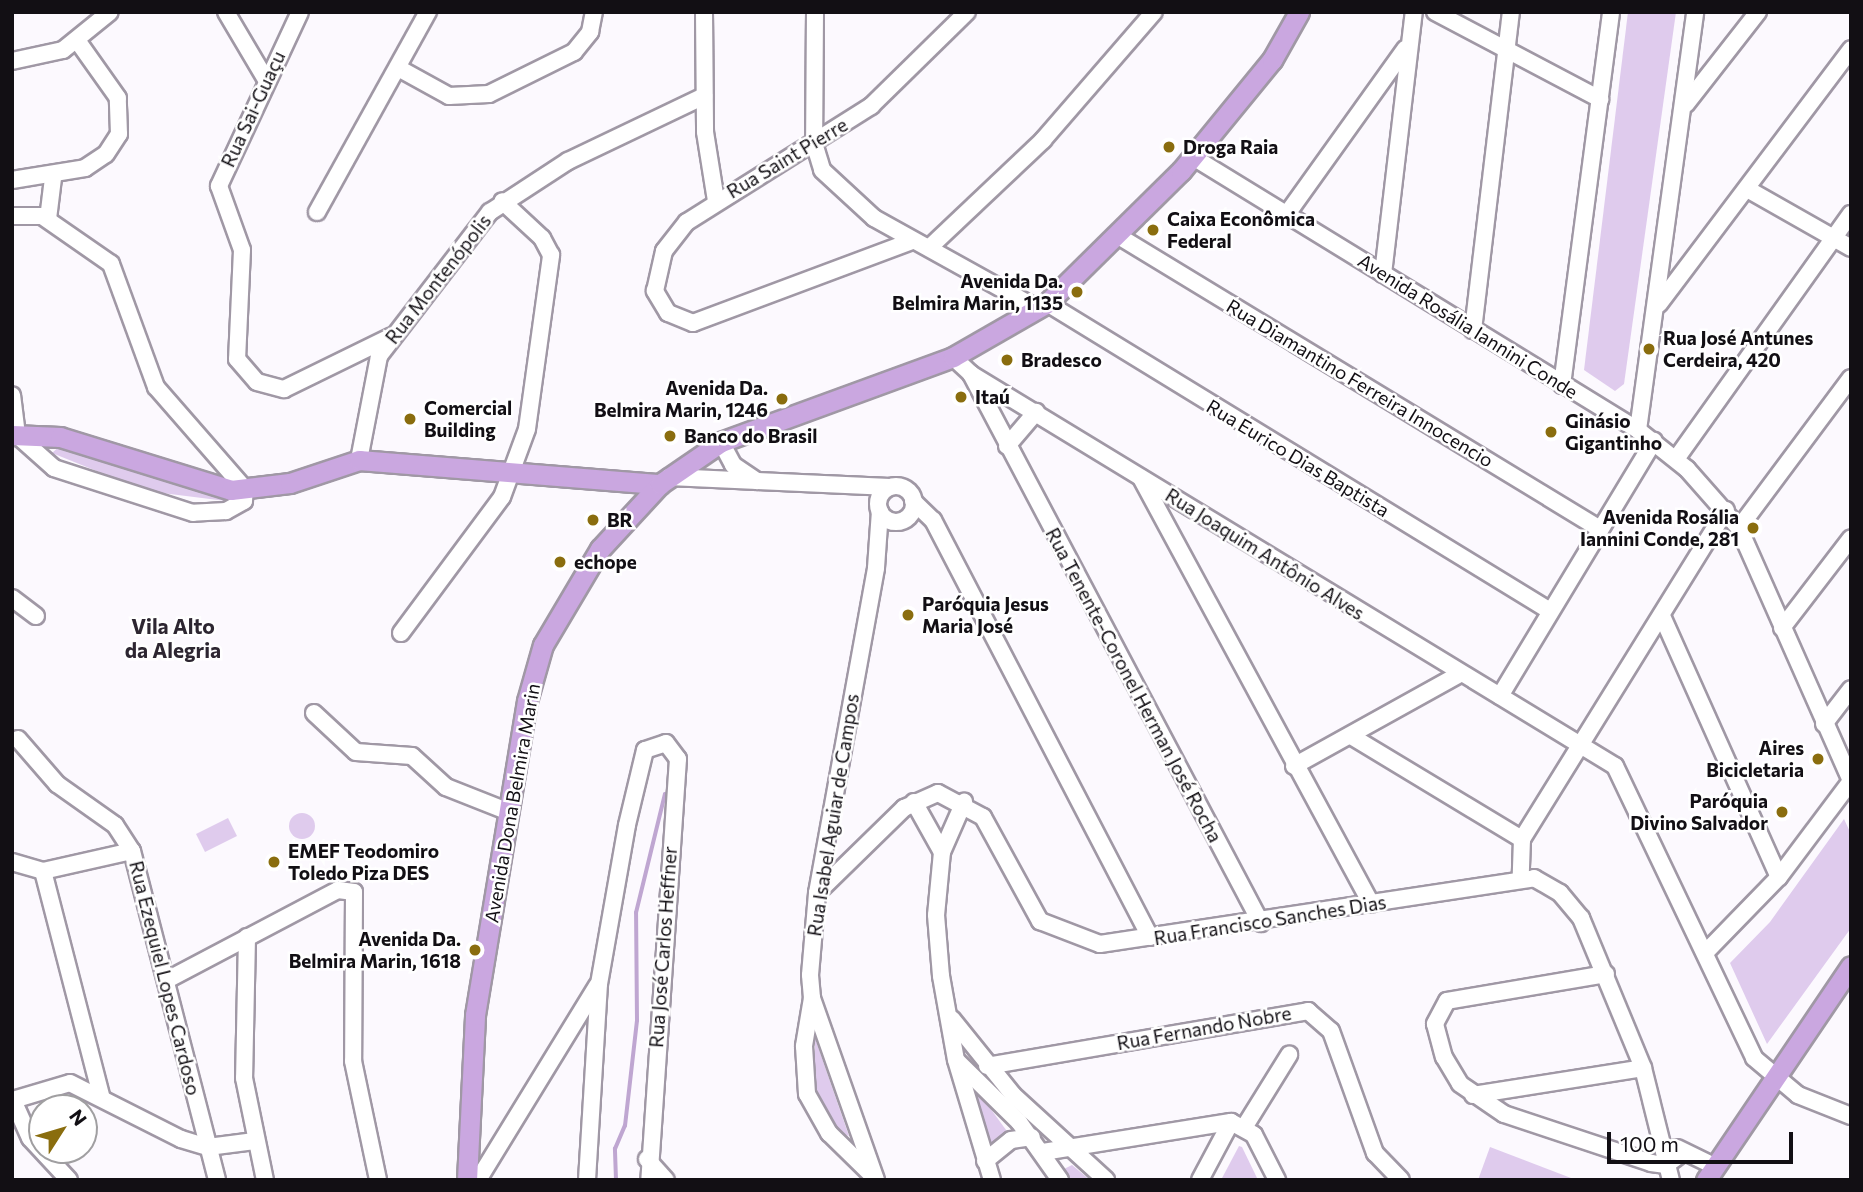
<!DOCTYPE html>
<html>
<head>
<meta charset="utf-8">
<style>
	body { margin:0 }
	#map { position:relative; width:1863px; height:1192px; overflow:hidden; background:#fcf9fe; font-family:Commissioner,sans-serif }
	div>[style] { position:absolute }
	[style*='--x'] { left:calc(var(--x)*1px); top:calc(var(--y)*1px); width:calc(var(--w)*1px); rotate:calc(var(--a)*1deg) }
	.green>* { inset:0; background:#dfcbed }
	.round { border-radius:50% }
	.stream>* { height:3.5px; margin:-1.75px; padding:0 1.75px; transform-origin:1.75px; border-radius:1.75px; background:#bfa6d1 }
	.roads { filter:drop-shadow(2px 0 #a098a5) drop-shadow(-2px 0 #a098a5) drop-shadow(0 2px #a098a5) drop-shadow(0 -2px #a098a5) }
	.minor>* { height:16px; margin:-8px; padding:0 8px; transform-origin:8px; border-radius:8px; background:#fff }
	.minor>.ring { margin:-8px; padding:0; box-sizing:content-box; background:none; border:16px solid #fff; border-radius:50% }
	.major>* { height:19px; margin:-9.5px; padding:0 9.5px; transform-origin:9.5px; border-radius:9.5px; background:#caa7e0 }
	.dots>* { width:19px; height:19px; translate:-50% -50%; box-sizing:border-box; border:4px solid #fff; border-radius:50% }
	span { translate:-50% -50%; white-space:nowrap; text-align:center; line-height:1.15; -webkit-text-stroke:5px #fff; paint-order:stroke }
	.street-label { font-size:19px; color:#120f14 }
	.poi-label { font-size:19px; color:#120f14; font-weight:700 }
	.left { translate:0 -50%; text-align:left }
	.right { translate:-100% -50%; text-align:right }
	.neighbourhood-label { font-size:21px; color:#2d2631; font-weight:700 }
	.frame { position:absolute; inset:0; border:14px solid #120f14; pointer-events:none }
	.north { position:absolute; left:28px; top:1094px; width:70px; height:70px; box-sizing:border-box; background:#fff; border:2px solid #a09fa1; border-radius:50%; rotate:53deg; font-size:19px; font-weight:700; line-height:28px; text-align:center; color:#120f14 }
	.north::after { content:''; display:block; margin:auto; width:24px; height:32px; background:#8a6d0e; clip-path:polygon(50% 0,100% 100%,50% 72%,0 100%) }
	.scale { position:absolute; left:1607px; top:1132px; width:186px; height:32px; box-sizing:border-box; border:4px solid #120f14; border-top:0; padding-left:9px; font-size:21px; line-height:24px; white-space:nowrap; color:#120f14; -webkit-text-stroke:5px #fff; paint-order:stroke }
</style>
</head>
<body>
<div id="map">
	<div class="green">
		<div style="clip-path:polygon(1628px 12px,1676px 12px,1624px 384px,1615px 391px,1584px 370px)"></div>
		<div style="clip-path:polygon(61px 445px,224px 499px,226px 501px,146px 491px,52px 453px)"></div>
		<div class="round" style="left:289px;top:813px;width:26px;height:26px"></div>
		<div style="clip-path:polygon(228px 818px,237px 836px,205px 852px,196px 834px)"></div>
		<div style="clip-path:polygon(1844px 819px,1851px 834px,1851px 928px,1767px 1044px,1730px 963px,1770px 922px)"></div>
		<div style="clip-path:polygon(815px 1038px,849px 1136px,813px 1124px)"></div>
		<div style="clip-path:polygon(971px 1082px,1009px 1134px,990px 1148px)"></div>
		<div style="clip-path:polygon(1239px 1146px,1242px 1147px,1258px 1180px,1221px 1180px)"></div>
		<div style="clip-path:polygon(1490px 1147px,1571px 1178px,1570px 1180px,1478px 1180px)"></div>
		<div style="clip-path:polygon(1072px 1165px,1090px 1180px,1068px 1180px,1064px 1169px)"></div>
	</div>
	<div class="stream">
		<div style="--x:616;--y:1180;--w:31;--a:-92"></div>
		<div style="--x:615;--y:1149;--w:25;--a:-67"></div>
		<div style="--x:625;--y:1126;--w:106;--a:-83.5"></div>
		<div style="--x:637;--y:1021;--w:108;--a:-90.5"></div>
		<div style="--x:636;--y:913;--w:122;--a:-76.3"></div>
	</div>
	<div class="roads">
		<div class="minor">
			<div style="--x:226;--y:12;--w:77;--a:59.4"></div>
			<div style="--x:300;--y:12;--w:192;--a:115"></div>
			<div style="--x:219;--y:186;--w:68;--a:70.2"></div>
			<div style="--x:242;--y:250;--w:109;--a:92.6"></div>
			<div style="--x:237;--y:359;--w:30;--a:49"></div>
			<div style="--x:257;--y:382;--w:28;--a:15"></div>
			<div style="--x:284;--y:389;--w:120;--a:-26.1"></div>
			<div style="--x:704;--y:12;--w:120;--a:89.5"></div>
			<div style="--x:705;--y:132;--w:70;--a:80.9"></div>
			<div style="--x:815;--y:12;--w:131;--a:90.4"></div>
			<div style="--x:814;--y:143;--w:28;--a:73"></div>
			<div style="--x:822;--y:170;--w:71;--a:42.7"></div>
			<div style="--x:874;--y:218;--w:188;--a:29"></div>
			<div style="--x:1435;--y:12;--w:187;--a:27.8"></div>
			<div style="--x:12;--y:61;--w:52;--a:-12.2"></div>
			<div style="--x:63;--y:50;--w:60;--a:-39"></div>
			<div style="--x:400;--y:69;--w:56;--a:28.9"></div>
			<div style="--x:449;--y:96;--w:40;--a:-2.9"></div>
			<div style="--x:489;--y:94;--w:95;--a:-26.3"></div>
			<div style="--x:574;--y:52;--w:26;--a:-51"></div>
			<div style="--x:590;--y:32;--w:20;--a:-79"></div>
			<div style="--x:1686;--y:104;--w:117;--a:-52"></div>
			<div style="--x:1193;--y:157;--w:522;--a:31.53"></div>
			<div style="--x:1638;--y:430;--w:63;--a:38.5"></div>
			<div style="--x:1687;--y:469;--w:79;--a:48.6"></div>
			<div style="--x:1739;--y:528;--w:277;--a:66.1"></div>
			<div style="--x:12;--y:180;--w:74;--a:-9.3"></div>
			<div style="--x:85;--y:168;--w:25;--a:-34"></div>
			<div style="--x:106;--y:154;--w:24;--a:-57"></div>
			<div style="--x:119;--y:134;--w:36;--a:-92"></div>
			<div style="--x:118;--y:98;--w:71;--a:-125.3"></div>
			<div style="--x:1749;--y:190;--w:117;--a:29.6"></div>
			<div style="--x:317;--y:212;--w:229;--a:-61"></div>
			<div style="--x:1287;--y:214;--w:203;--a:-54.4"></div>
			<div style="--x:12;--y:216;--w:30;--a:0"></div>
			<div style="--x:42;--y:216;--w:84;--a:34.8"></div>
			<div style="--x:111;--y:264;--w:131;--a:69.9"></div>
			<div style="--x:156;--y:387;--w:135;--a:48.9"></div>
			<div style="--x:245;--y:489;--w:12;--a:95"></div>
			<div style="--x:244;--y:501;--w:21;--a:151"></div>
			<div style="--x:226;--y:511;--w:33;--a:177"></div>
			<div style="--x:193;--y:513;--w:146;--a:-162.1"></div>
			<div style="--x:54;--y:468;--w:50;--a:-138.3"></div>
			<div style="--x:17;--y:435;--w:40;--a:-97.1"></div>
			<div style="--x:48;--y:219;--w:41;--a:-83"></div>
			<div style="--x:1120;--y:237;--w:562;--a:31.31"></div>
			<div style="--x:912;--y:241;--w:234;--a:159.5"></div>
			<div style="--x:693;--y:323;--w:27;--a:-158"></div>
			<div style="--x:668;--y:313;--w:26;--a:-121"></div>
			<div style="--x:655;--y:291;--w:41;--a:-77.3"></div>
			<div style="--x:664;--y:251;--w:37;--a:-52"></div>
			<div style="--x:687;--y:222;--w:218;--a:-32.2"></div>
			<div style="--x:871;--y:106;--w:134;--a:-44.4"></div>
			<div style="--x:930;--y:247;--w:156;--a:-43.4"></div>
			<div style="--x:1043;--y:140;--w:169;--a:-49.1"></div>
			<div style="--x:1383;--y:274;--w:264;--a:-83.3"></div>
			<div style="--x:1047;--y:303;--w:590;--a:31.48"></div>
			<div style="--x:1659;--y:304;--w:319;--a:-53"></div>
			<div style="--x:1473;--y:330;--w:320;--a:-83.2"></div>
			<div style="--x:953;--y:357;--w:25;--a:43"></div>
			<div style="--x:971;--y:374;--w:754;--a:31.33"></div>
			<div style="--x:1615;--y:766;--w:323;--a:64.5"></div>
			<div style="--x:1754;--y:1058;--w:57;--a:40.1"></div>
			<div style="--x:1798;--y:1095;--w:57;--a:21.6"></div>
			<div style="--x:971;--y:374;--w:621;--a:62.16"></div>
			<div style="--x:1562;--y:385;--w:376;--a:-82.5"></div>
			<div style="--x:1638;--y:430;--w:422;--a:-82.2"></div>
			<div style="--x:721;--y:442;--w:26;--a:62"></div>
			<div style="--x:733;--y:465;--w:29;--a:34"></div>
			<div style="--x:1007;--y:446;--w:45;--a:-49.5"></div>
			<div style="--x:1676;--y:459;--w:301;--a:-54.5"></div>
			<div style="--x:359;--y:460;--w:106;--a:-79.1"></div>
			<div style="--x:379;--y:356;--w:182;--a:-52.4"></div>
			<div style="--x:490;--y:212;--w:93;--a:-33.2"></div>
			<div style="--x:568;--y:161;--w:151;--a:-25.5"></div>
			<div style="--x:669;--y:477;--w:221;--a:2.6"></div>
			<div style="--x:1141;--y:478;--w:484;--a:61.6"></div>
			<div class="ring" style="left:878px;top:486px;width:20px;height:20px"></div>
			<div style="--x:913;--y:501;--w:28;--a:44"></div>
			<div style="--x:933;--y:520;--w:470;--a:62.5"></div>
			<div style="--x:1739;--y:528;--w:187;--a:-53.3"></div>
			<div style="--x:12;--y:598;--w:30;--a:37"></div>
			<div style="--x:1662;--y:616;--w:286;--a:65.9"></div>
			<div style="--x:1782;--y:628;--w:113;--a:-52.5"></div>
			<div style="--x:401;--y:633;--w:169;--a:-53.4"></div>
			<div style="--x:502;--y:497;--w:72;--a:-69.8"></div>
			<div style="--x:527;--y:429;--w:176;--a:-82.1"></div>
			<div style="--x:551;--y:255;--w:19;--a:-118"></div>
			<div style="--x:542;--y:238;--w:54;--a:-137.2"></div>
			<div style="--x:1500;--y:696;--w:298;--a:-58.9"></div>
			<div style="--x:314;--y:713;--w:57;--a:42.9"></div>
			<div style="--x:356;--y:752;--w:56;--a:4.1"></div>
			<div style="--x:412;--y:756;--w:46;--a:42.4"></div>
			<div style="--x:446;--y:787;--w:68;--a:21.6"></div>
			<div style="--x:1824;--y:724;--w:44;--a:-52.4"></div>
			<div style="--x:1351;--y:736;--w:200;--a:31.1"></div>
			<div style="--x:1522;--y:839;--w:38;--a:92"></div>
			<div style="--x:18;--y:739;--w:60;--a:49.1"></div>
			<div style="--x:57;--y:784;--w:71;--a:35.3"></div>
			<div style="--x:115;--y:825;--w:31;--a:57"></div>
			<div style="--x:132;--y:851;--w:340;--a:75.5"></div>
			<div style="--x:1294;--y:766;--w:188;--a:-29"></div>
			<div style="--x:914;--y:802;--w:57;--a:60.8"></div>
			<div style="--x:942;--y:852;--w:63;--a:95.4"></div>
			<div style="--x:936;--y:915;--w:61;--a:85.3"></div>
			<div style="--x:941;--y:976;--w:85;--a:79.9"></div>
			<div style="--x:956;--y:1060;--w:125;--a:73.3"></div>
			<div style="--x:1522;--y:839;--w:387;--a:-58.2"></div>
			<div style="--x:942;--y:852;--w:55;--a:-66.3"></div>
			<div style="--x:12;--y:862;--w:32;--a:16"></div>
			<div style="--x:43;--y:871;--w:232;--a:75.5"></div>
			<div style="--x:43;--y:871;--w:91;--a:-12.7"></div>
			<div style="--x:817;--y:893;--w:122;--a:-44.3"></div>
			<div style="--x:904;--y:808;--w:37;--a:-24"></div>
			<div style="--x:938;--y:793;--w:51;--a:28.1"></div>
			<div style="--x:983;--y:817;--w:119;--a:61.3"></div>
			<div style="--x:1040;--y:921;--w:64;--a:21"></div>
			<div style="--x:1100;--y:944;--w:439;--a:-8.6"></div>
			<div style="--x:1534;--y:878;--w:30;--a:30"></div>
			<div style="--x:1560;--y:893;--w:33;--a:50"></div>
			<div style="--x:1581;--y:918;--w:162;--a:67.5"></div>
			<div style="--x:1643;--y:1068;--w:115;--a:76"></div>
			<div style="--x:247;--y:937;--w:141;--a:91.2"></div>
			<div style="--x:244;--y:1078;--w:104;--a:78.4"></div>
			<div style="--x:1705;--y:953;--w:106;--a:-45.8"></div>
			<div style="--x:1779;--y:877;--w:120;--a:-53.1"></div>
			<div style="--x:1606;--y:974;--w:161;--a:170.4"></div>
			<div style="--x:1447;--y:1001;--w:26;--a:118"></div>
			<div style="--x:1435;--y:1024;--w:34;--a:75"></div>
			<div style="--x:1444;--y:1057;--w:31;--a:59"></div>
			<div style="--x:1460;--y:1084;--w:53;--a:34.3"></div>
			<div style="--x:1504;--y:1114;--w:155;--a:18.4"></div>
			<div style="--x:1651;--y:1163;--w:15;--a:8"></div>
			<div style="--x:1666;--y:1165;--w:22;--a:-36"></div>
			<div style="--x:167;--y:980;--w:193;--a:-27.8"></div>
			<div style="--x:338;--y:890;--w:16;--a:7"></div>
			<div style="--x:354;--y:892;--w:169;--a:90.3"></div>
			<div style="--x:353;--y:1061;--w:122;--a:78.1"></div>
			<div style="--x:812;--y:998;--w:49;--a:99.5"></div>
			<div style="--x:804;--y:1046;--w:48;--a:86.4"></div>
			<div style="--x:807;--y:1094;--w:45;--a:60.6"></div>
			<div style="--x:829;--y:1133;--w:64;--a:44.4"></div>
			<div style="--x:952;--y:1019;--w:97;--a:51.2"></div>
			<div style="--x:1013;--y:1095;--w:126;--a:42.4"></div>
			<div style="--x:957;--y:1061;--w:87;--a:44.5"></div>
			<div style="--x:1019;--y:1122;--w:71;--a:54.7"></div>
			<div style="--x:987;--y:1066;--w:326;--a:-9.7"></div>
			<div style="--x:1308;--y:1011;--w:30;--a:41"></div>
			<div style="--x:1331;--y:1031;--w:130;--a:70.2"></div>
			<div style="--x:1375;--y:1153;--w:37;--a:46"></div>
			<div style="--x:1473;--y:1095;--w:172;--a:-9"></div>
			<div style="--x:1245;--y:1126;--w:84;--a:-58.2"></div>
			<div style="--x:1677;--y:1148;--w:41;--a:25.9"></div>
			<div style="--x:1043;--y:1152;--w:190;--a:-9.1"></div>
			<div style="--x:1231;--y:1122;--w:26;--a:29"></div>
			<div style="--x:1254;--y:1135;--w:51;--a:62.9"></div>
			<div style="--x:647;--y:1159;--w:28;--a:48"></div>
			<div style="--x:985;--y:1161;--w:33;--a:-39"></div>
			<div style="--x:1011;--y:1140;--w:21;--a:-8"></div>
			<div style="--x:69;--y:1180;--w:57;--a:-132.9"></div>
			<div style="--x:30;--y:1138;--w:42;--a:-114.1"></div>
			<div style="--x:13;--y:1100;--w:59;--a:-16.6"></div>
			<div style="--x:70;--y:1083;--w:124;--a:26.8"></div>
			<div style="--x:181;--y:1139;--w:28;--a:17"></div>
			<div style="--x:208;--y:1147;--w:47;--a:-7.3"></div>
			<div style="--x:478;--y:1180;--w:228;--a:-58.5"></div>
			<div style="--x:587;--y:1180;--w:196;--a:-86.5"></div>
			<div style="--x:599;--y:984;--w:161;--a:-80"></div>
			<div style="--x:627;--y:825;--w:77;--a:-76.5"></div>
			<div style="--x:645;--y:750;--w:22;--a:-18"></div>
			<div style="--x:666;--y:743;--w:20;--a:53"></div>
			<div style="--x:678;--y:759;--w:422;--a:93.9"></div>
			<div style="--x:876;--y:1180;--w:193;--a:-109.4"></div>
			<div style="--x:812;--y:998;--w:23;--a:-95"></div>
			<div style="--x:810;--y:975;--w:82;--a:-85.1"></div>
			<div style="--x:817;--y:893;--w:330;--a:-79.7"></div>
			<div style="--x:876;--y:568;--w:57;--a:-86"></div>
			<div style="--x:1200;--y:1180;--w:66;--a:-61.9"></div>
		</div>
		<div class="major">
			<div style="--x:12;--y:435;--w:48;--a:2.4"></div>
			<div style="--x:60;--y:437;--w:179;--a:17.2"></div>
			<div style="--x:231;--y:490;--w:59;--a:-6.8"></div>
			<div style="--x:290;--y:483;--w:73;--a:-18.4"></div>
			<div style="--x:359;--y:460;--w:302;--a:4.6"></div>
			<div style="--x:467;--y:1180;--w:165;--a:-87.2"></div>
			<div style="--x:475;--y:1015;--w:318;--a:-80.6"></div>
			<div style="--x:527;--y:701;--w:58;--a:-74.1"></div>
			<div style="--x:543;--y:645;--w:112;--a:-59.3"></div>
			<div style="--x:600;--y:549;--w:88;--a:-47.3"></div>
			<div style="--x:660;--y:484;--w:74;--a:-34.5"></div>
			<div style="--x:721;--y:442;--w:247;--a:-20.1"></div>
			<div style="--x:953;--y:357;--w:108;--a:-29.9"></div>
			<div style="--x:1047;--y:303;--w:188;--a:-44.6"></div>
			<div style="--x:1181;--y:171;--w:144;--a:-50.7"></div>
			<div style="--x:1272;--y:60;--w:55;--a:-60.6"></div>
			<div style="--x:1706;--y:1180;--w:258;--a:-55.9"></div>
		</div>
	</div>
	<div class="dots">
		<div style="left:1169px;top:147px;background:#8a6d0e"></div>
		<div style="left:1153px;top:230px;background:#8a6d0e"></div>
		<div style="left:1077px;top:292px;background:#8a6d0e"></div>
		<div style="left:1649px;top:349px;background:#8a6d0e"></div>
		<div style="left:1007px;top:360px;background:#8a6d0e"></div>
		<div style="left:961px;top:397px;background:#8a6d0e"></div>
		<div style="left:782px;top:399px;background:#8a6d0e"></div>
		<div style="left:410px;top:419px;background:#8a6d0e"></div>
		<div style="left:1551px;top:432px;background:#8a6d0e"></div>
		<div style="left:670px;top:436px;background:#8a6d0e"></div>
		<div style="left:593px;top:520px;background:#8a6d0e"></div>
		<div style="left:1753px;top:528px;background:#8a6d0e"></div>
		<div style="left:560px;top:562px;background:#8a6d0e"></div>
		<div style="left:908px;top:615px;background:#8a6d0e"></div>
		<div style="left:1818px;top:759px;background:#8a6d0e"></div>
		<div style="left:1782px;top:812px;background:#8a6d0e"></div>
		<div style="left:274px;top:862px;background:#8a6d0e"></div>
		<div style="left:475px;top:950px;background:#8a6d0e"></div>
	</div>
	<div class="street-label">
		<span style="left:253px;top:109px;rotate:-65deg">Rua Sai-Guaçu</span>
		<span style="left:787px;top:158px;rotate:-31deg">Rua Saint Pierre</span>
		<span style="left:438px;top:279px;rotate:-52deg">Rua Montenópolis</span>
		<span style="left:1468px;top:326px;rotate:32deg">Avenida Rosália Iannini Conde</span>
		<span style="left:1360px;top:383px;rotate:31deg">Rua Diamantino Ferreira Innocencio</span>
		<span style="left:1298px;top:458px;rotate:31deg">Rua Eurico Dias Baptista</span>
		<span style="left:1265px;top:554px;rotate:32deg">Rua Joaquim Antônio Alves</span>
		<span style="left:1134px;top:685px;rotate:62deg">Rua Tenente-Coronel Herman José Rocha</span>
		<span style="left:512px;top:803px;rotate:-80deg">Avenida Dona Belmira Marin</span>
		<span style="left:833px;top:815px;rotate:-81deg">Rua Isabel Aguiar de Campos</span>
		<span style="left:1270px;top:920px;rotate:-9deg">Rua Francisco Sanches Dias</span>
		<span style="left:663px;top:947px;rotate:-86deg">Rua José Carlos Heffner</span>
		<span style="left:165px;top:978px;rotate:76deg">Rua Ezequiel Lopes Cardoso</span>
		<span style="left:1204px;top:1028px;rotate:-10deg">Rua Fernando Nobre</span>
	</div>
	<div class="poi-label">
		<span class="left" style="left:1183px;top:147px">Droga Raia</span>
		<span class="left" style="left:1167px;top:230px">Caixa Econômica<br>Federal</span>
		<span class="right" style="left:1063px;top:292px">Avenida Da.<br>Belmira Marin, 1135</span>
		<span class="left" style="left:1663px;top:349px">Rua José Antunes<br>Cerdeira, 420</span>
		<span class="left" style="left:1021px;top:360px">Bradesco</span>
		<span class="right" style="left:768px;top:399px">Avenida Da.<br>Belmira Marin, 1246</span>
		<span class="left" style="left:975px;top:397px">Itaú</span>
		<span class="left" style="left:424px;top:419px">Comercial<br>Building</span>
		<span class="left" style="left:1565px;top:432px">Ginásio<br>Gigantinho</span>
		<span class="left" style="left:684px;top:436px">Banco do Brasil</span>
		<span class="right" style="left:1739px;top:528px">Avenida Rosália<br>Iannini Conde, 281</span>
		<span class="left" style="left:607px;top:520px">BR</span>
		<span class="left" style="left:574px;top:562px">echope</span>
		<span class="left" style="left:922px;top:615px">Paróquia Jesus<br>Maria José</span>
		<span class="right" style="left:1804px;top:759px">Aires<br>Bicicletaria</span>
		<span class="right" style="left:1768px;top:812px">Paróquia<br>Divino Salvador</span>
		<span class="left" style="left:288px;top:862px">EMEF Teodomiro<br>Toledo Piza DES</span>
		<span class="right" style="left:461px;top:950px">Avenida Da.<br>Belmira Marin, 1618</span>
	</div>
	<div class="neighbourhood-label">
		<span style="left:173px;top:638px">Vila Alto<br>da Alegria</span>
	</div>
	<div class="frame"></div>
	<div class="north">N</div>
	<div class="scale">100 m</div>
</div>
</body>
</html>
